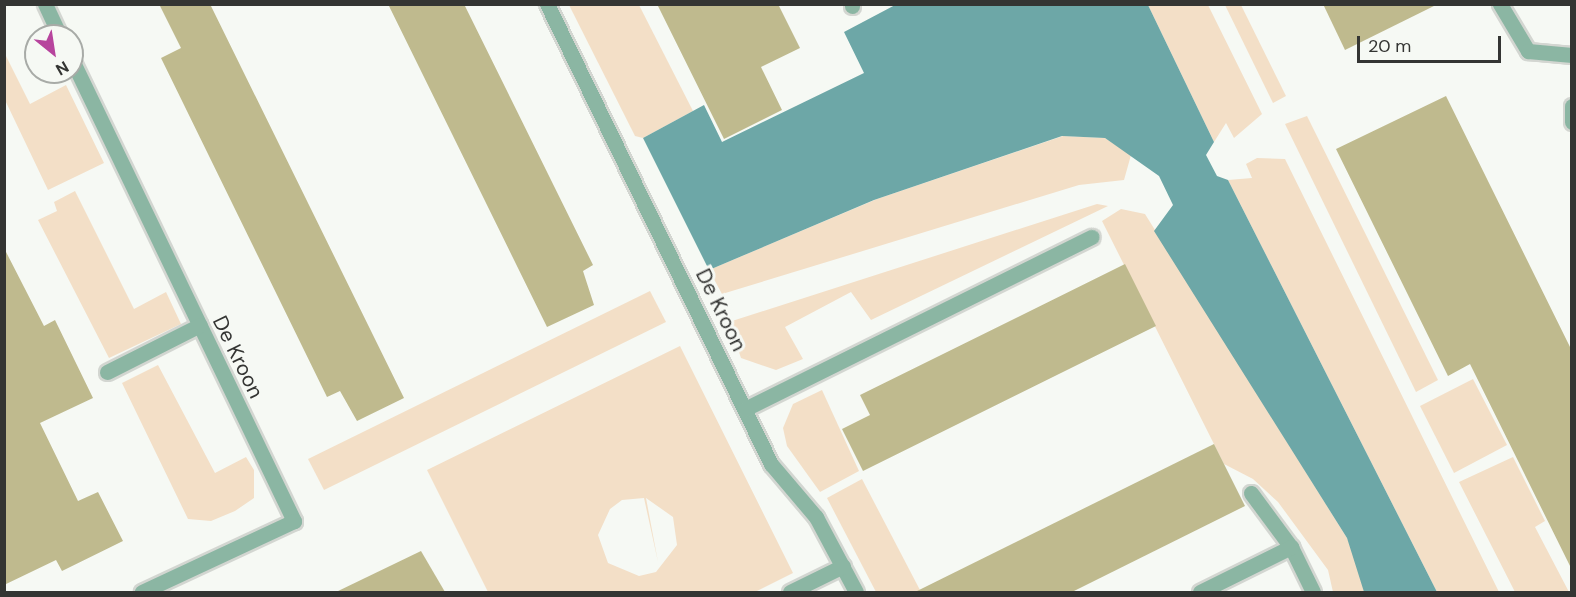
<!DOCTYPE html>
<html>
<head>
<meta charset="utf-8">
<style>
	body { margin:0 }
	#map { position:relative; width:1576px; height:597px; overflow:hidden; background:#f6f9f4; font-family:"DM Sans",sans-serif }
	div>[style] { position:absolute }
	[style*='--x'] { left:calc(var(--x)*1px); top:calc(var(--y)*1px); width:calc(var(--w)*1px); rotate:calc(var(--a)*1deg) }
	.green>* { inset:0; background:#f3dfc7 }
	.water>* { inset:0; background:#6da7a7 }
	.building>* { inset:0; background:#bfba8e }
	.roads { filter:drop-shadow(2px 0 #d3d6d1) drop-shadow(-2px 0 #d3d6d1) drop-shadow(0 2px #d3d6d1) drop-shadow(0 -2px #d3d6d1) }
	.minor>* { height:15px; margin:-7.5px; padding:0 7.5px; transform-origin:7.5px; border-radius:7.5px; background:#8bb6a3 }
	span { translate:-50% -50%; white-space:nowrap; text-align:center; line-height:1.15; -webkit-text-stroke:6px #f6f9f4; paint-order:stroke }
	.street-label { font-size:21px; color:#343533 }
	.frame { position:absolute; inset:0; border:6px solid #343533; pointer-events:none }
	.north { position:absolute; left:24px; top:24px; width:60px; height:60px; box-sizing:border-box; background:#f6f9f4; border:2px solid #a8aba7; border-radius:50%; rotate:150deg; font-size:16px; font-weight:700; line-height:24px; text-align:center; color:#343533 }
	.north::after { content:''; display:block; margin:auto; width:21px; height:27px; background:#b7449d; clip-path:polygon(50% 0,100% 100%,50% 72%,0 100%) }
	.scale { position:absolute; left:1357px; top:36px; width:144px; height:27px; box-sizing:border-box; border:3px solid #343533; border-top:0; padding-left:8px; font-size:18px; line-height:21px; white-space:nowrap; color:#343533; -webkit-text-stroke:4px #f6f9f4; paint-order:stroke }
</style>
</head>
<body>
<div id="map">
	<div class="green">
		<div style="clip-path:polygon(569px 5px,639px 5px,693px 111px,643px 138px,635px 136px)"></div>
		<div style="clip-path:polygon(1148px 5px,1208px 5px,1262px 114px,1234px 138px,1226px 123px,1214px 142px)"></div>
		<div style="clip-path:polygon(1225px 5px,1241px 5px,1286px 96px,1273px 103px)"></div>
		<div style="clip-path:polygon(5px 54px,30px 104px,66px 85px,104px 163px,48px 190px,5px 100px)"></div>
		<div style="clip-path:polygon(1307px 116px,1438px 380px,1416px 392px,1285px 124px)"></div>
		<div style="clip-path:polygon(1063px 136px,1105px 138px,1131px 155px,1124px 180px,1079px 185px,722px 294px,709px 270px,877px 199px)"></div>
		<div style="clip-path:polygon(1257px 158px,1285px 159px,1499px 592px,1437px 592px,1228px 180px,1252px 178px,1246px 164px)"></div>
		<div style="clip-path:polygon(75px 191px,134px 309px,166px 292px,181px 324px,109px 358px,38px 220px,57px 211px,54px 202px)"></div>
		<div style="clip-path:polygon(1097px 204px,1108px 206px,871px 320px,851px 292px,785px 327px,803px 359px,776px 370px,741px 358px,729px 322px)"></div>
		<div style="clip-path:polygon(1121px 209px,1145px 214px,1347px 538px,1362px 571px,1364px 592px,1333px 592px,1328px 570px,1278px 502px,1253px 479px,1224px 464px,1102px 221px)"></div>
		<div style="clip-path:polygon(650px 291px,666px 322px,324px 490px,308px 459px)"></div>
		<div style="clip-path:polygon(evenodd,680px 346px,793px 573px,755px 592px,488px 592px,427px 470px,680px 346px,644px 498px,658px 562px,646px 498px,673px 517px,677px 545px,656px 572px,639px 576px,608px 563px,598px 535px,610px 509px,622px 500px,644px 498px)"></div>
		<div style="clip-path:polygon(158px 365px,215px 473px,246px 457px,254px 470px,254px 498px,235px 511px,211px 521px,188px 519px,122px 383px)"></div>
		<div style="clip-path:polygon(1473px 379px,1507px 445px,1454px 473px,1420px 406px)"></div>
		<div style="clip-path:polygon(822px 390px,859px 471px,820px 492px,787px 446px,783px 428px,793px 404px)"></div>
		<div style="clip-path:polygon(1513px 457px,1545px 521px,1535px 527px,1569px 592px,1515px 592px,1459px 482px)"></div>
		<div style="clip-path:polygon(862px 479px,921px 592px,876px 592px,827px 498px)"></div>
	</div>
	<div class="water">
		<div style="clip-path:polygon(897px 4px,1148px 5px,1214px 142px,1206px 155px,1217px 176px,1228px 180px,1437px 592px,1364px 592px,1347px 538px,1154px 231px,1173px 205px,1159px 176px,1105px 138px,1062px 136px,874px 200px,709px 270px,643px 138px,704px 105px,722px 142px,864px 73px,844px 32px)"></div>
	</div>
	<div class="building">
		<div style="clip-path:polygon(159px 4px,210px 4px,404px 398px,357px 421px,340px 391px,327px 397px,161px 58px,181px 48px)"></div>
		<div style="clip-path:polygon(388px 4px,464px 4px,593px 265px,583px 271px,594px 305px,547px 327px)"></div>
		<div style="clip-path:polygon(657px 4px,778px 4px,800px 48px,761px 67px,782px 110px,724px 139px)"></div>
		<div style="clip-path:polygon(1323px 4px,1438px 4px,1345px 50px)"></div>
		<div style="clip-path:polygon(1446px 96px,1572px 351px,1572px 570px,1470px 364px,1448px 376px,1336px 149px)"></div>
		<div style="clip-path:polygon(4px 248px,44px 326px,55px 320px,93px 398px,40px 423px,78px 501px,98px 492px,123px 541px,62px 571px,56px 560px,4px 585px)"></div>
		<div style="clip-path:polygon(1125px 264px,1156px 326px,863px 471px,842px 429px,870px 415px,860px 395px)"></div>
		<div style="clip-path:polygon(1214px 444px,1245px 506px,1072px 592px,915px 592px)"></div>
		<div style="clip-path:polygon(421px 551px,445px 592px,336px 592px)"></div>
	</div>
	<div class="roads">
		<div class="minor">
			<div style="--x:45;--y:4;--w:35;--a:65"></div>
			<div style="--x:547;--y:4;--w:512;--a:64.04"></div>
			<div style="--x:771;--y:464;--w:70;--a:49.7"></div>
			<div style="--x:816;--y:517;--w:85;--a:61.9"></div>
			<div style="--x:852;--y:4;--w:2;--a:90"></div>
			<div style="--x:1500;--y:4;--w:55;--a:59.2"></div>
			<div style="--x:1528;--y:51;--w:44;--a:5.2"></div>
			<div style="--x:72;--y:60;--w:512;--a:64.29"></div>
			<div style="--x:294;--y:521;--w:168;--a:155"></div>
			<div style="--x:1572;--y:106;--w:16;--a:90"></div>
			<div style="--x:107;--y:372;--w:104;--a:-26.8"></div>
			<div style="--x:745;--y:409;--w:387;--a:-26.4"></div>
			<div style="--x:1251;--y:493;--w:67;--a:53.5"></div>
			<div style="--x:1291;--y:547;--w:50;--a:63.9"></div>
			<div style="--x:790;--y:592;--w:59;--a:-26.1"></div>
			<div style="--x:1200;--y:592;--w:102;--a:-26.3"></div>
		</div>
	</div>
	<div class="street-label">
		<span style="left:721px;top:310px;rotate:64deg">De Kroon</span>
		<span style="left:238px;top:357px;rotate:64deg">De Kroon</span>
	</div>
	<div class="frame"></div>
	<div class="north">N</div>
	<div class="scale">20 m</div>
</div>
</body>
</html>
